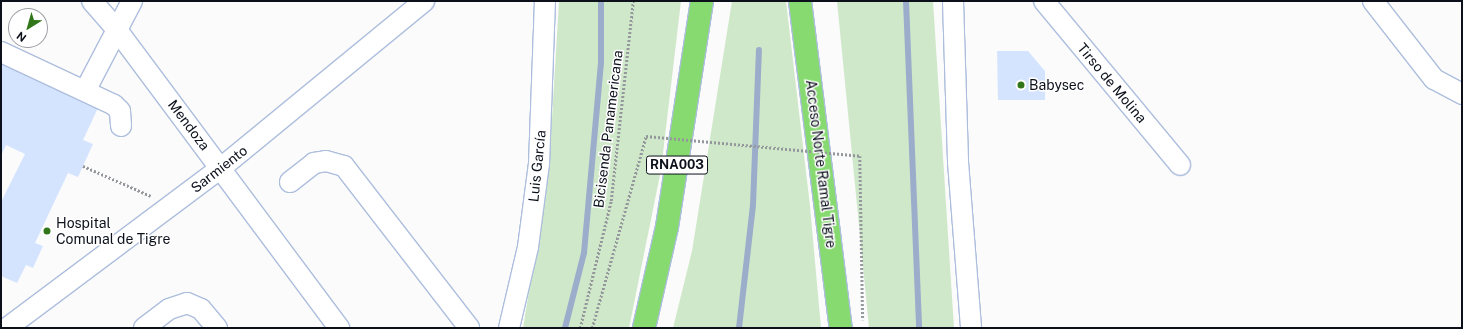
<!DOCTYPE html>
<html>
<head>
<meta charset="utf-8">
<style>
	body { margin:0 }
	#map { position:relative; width:1463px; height:329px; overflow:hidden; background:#fbfbfb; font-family:"Public Sans",sans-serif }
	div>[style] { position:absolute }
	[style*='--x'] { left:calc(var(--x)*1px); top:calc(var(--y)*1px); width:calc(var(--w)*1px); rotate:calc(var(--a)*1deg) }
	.green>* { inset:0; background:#d0e8ca }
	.stream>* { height:6px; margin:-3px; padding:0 3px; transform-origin:3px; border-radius:3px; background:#9cadcb }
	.building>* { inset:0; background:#d5e4fe }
	.path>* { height:2.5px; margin-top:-1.25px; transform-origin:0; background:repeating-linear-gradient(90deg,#94979b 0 2px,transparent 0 4px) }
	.roads { filter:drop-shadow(1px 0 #adbedd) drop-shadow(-1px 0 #adbedd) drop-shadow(0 1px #adbedd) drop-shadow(0 -1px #adbedd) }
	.minor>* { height:20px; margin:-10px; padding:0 10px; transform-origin:10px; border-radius:10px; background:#fff }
	.highway>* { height:22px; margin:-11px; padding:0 11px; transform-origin:11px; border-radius:11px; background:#86da6f }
	.path-bridge>* { height:2.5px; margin-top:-1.25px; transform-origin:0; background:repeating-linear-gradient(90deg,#94979b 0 2px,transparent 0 4px) }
	.dots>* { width:11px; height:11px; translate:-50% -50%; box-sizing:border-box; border:2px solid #fff; border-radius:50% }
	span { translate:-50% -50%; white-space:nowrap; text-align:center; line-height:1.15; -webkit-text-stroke:3px #fff; paint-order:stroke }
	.shield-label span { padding:1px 3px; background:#fff; border:1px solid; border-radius:3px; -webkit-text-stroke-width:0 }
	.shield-label { font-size:13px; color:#0b101b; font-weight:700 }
	.street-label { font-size:14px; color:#0b101b }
	.poi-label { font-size:14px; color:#0b101b }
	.left { translate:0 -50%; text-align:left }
	.frame { position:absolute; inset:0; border:2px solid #0b101b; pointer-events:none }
	.north { position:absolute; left:8px; top:8px; width:40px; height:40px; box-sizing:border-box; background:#fff; border:1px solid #9d9fa4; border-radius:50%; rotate:217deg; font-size:11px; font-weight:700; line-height:16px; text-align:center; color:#0b101b }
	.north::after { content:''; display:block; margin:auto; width:14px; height:18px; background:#317719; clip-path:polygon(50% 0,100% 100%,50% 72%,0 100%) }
</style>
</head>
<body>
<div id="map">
	<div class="green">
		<div style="clip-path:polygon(559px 1px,681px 1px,661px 170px,629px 328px,523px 328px,549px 169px)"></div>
		<div style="clip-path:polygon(732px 1px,786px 1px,810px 206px,821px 328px,673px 328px,692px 251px)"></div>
		<div style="clip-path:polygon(837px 1px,933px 1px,954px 328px,869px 328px)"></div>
	</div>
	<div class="stream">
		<div style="--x:906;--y:1;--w:327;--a:87.7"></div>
		<div style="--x:565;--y:328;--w:77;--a:-75.8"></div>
		<div style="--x:584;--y:253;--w:191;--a:-84.9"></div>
		<div style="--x:601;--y:63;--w:62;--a:-90"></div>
		<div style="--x:739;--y:328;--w:124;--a:-83.5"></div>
		<div style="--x:753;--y:205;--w:155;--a:-87.8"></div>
	</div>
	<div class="building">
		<div style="clip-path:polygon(997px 51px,1028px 51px,1045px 71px,1045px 100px,998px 100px)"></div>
		<div style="clip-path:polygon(1px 63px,98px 108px,83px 140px,93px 144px,78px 177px,68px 173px,35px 243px,43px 246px,33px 268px,26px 265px,17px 283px,1px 276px,1px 202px,25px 154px,6px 145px,1px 156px)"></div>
	</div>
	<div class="path">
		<div style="--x:860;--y:156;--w:164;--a:89"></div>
		<div style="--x:83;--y:166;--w:74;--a:23.8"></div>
		<div style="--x:580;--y:328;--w:131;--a:-76.3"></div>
		<div style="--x:611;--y:201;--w:201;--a:-83.7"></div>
		<div style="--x:592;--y:328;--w:199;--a:-74.3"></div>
	</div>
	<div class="roads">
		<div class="minor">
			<div style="--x:92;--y:1;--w:38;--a:49"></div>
			<div style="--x:117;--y:30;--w:372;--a:53.3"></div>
			<div style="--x:953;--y:1;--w:161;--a:88.2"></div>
			<div style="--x:958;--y:162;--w:167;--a:85.5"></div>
			<div style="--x:1044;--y:1;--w:213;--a:50.3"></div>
			<div style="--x:1373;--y:1;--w:99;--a:52"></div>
			<div style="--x:1434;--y:79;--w:32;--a:28"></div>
			<div style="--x:1;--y:52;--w:125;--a:25.1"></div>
			<div style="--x:114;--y:105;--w:8;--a:45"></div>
			<div style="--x:120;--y:111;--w:15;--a:86"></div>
			<div style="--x:85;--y:91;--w:102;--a:-62.4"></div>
			<div style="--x:290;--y:182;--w:31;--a:-38"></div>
			<div style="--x:314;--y:163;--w:12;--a:-9"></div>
			<div style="--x:326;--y:161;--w:19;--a:16"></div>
			<div style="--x:344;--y:166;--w:205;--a:52.3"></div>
			<div style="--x:7;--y:328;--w:267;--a:-36.8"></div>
			<div style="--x:221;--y:168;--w:263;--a:-39.4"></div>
			<div style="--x:144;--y:328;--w:31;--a:-37"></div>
			<div style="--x:169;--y:309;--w:19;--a:-18"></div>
			<div style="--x:187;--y:303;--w:15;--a:23"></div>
			<div style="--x:201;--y:309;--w:25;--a:50"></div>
			<div style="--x:509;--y:328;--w:83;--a:-76.8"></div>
			<div style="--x:528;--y:247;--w:84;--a:-82.5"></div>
			<div style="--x:539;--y:164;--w:163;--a:-87.9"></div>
		</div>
		<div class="highway">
			<div style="--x:800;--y:1;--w:330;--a:82.9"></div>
			<div style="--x:644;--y:328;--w:104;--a:-77.2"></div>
			<div style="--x:667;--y:227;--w:229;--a:-81.2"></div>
		</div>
	</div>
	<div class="path-bridge">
		<div style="--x:646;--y:136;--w:215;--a:5.3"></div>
	</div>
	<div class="dots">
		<div style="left:1021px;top:85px;background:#317719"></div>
		<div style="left:47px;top:231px;background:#317719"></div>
	</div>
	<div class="shield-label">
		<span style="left:677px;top:165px">RNA003</span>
	</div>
	<div class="street-label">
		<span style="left:1112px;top:83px;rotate:50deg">Tirso de Molina</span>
		<span style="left:189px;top:125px;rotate:53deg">Mendoza</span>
		<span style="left:608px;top:129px;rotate:-83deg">Bicisenda Panamericana</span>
		<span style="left:821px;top:164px;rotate:83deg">Acceso Norte Ramal Tigre</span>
		<span style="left:537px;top:166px;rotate:-84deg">Luis García</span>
		<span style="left:219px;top:169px;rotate:-38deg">Sarmiento</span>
	</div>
	<div class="poi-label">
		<span class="left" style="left:1029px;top:85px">Babysec</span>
		<span class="left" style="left:56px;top:231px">Hospital<br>Comunal de Tigre</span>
	</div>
	<div class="frame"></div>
	<div class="north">N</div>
</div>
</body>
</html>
